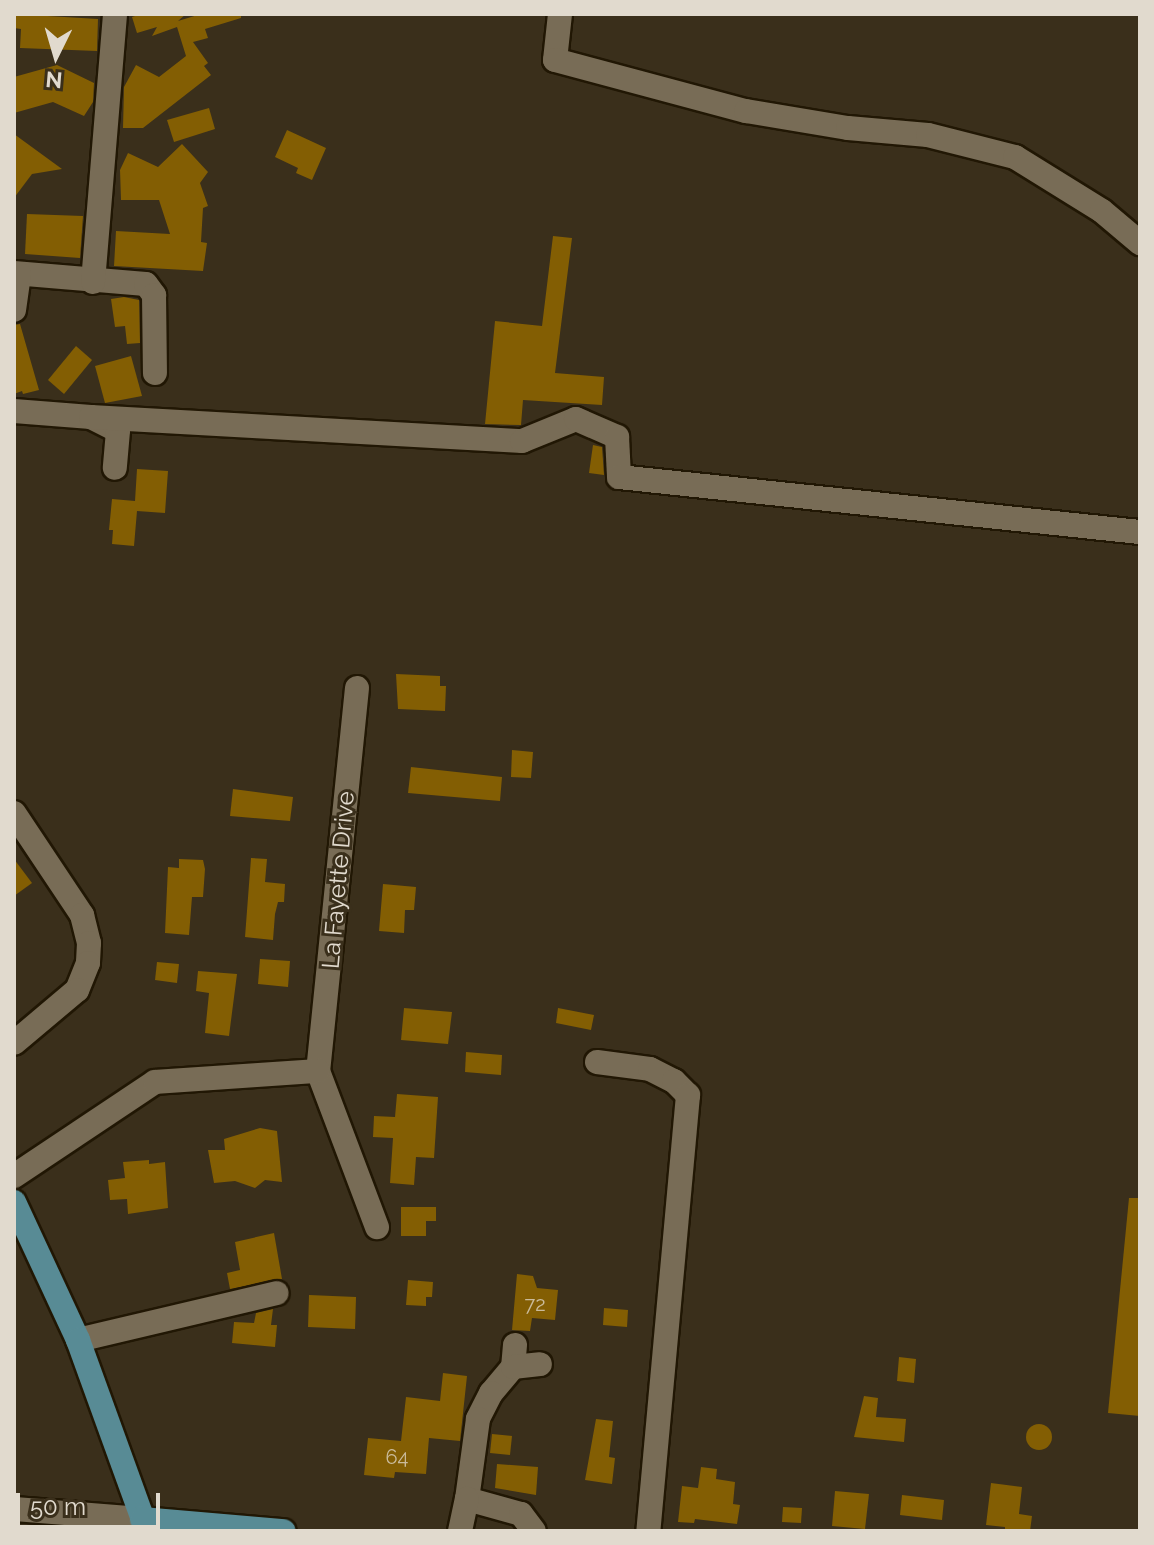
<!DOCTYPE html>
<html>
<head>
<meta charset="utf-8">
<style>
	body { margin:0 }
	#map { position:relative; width:1154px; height:1545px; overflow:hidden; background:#3a2f1b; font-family:Raleway,sans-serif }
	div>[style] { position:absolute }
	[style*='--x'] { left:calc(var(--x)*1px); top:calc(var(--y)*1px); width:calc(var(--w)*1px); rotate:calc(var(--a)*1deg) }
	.building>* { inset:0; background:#835e03 }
	.round { border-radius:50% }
	.roads { filter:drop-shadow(2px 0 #211704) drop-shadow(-2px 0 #211704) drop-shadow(0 2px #211704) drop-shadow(0 -2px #211704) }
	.minor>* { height:24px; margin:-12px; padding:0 12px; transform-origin:12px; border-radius:12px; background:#786c56 }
	.major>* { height:24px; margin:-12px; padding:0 12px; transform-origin:12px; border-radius:12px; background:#588b95 }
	span { translate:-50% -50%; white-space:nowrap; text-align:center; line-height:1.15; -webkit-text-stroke:6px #3a2f1b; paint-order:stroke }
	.number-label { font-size:20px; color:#cabb9b }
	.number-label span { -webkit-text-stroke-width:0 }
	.street-label { font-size:24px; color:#e1dace }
	.frame { position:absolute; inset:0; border:16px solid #e1dace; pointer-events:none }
	.north { position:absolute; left:16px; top:16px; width:80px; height:80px; -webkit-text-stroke:6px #3a2f1b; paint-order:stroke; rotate:185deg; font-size:22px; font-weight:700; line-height:32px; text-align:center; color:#e1dace }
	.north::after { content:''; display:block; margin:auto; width:28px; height:36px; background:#e1dace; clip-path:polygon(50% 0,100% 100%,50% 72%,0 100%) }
	.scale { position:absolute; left:16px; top:1493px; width:144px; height:36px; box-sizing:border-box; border:4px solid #e1dace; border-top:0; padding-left:10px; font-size:24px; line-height:28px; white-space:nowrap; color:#e1dace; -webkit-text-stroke:6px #3a2f1b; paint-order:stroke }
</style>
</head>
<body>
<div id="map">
	<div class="building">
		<div style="clip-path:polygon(14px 14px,98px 19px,97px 51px,20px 48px,21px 29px,14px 28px)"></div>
		<div style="clip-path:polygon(141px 14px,186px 14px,178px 21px,201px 14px,241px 14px,241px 18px,205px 29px,208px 38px,193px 42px,208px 63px,204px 66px,211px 75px,143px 128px,123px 128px,124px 87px,136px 65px,159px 77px,186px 56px,177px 27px,152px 36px,157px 27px,137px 33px,132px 17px)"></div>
		<div style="clip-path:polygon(57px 65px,94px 83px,93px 102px,84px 116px,53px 102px,14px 113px,14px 77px)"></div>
		<div style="clip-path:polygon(209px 108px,215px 129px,174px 142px,167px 120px)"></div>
		<div style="clip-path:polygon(287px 130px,326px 148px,312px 180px,296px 173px,298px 168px,275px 157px)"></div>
		<div style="clip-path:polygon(14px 134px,62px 169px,32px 174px,14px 198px)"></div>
		<div style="clip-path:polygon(182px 144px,208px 172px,200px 183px,208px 206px,203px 208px,201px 242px,207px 243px,203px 271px,114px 266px,116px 231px,170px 234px,159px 200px,121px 200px,120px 170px,128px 153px,158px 167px)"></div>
		<div style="clip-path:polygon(27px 214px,83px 216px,80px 258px,25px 254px)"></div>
		<div style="clip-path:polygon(553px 236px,572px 238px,555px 373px,604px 377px,602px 405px,523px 400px,521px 425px,485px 424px,495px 321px,542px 326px)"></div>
		<div style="clip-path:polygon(124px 297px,139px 300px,140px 343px,127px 344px,125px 326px,115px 327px,111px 299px)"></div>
		<div style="clip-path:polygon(20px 324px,39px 390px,23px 394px,22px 391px,14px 394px,14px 325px)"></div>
		<div style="clip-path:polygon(76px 346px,92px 360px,64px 394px,48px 380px)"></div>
		<div style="clip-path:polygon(131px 356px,142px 396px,105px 403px,95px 366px)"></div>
		<div style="clip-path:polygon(593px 445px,602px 447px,604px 475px,589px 473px)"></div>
		<div style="clip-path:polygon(137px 469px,168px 471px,165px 513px,137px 511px,134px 546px,112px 544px,113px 530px,109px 530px,112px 499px,135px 501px)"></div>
		<div style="clip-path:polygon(396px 674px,440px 676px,440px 686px,446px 686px,445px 711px,398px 709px)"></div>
		<div style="clip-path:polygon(512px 750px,533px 752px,531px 778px,511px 777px)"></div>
		<div style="clip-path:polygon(411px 767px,502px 777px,500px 801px,408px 793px)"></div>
		<div style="clip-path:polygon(233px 789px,293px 797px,290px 821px,230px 816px)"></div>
		<div style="clip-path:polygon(251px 858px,267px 859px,265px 882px,285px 884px,284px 902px,278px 902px,275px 914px,273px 940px,245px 937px)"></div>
		<div style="clip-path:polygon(14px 859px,32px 883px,14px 896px)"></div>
		<div style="clip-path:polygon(179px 859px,203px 860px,205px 869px,203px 897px,192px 897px,189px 935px,165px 933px,168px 867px,179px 868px)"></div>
		<div style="clip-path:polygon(383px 884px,416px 887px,414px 910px,405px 910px,404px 933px,379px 931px)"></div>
		<div style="clip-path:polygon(260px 959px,290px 961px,288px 987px,258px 984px)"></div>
		<div style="clip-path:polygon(157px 962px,179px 964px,177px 983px,155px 980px)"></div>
		<div style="clip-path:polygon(198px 971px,237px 974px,229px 1036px,205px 1033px,209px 993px,196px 991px)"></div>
		<div style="clip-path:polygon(404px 1008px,452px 1012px,448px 1044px,401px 1040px)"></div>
		<div style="clip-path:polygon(558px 1008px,594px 1015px,591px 1030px,556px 1023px)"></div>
		<div style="clip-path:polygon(466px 1052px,502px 1055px,501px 1075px,465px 1072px)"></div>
		<div style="clip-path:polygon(397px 1094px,438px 1097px,434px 1158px,416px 1157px,414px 1185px,390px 1183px,393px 1138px,373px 1137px,374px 1116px,395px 1117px)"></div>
		<div style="clip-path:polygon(260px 1128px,277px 1131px,282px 1182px,265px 1180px,255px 1188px,235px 1181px,214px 1183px,208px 1150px,225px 1150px,224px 1139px)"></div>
		<div style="clip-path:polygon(149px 1160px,149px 1164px,165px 1162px,168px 1208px,128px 1214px,127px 1199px,110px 1200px,108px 1180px,125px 1178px,123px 1162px)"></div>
		<div style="clip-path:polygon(1129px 1198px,1140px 1198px,1140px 1416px,1108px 1413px)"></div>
		<div style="clip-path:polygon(401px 1207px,436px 1207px,436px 1221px,426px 1221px,426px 1236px,401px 1236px)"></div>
		<div style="clip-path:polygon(274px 1233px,282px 1279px,230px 1289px,227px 1273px,240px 1270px,235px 1242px)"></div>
		<div style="clip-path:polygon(517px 1274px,533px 1276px,537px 1288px,558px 1290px,555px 1320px,532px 1318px,530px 1331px,512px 1330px)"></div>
		<div style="clip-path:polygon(408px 1280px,433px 1282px,432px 1297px,426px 1297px,426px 1306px,406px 1305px)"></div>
		<div style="clip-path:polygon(309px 1295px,356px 1297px,355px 1329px,308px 1327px)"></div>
		<div style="clip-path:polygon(604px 1308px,628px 1310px,627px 1327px,603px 1325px)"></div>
		<div style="clip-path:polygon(273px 1309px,271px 1325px,277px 1325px,275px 1347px,232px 1343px,234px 1322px,254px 1323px,256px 1313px)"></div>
		<div style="clip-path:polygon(899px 1357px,916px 1359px,914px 1383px,897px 1381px)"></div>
		<div style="clip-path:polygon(443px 1373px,467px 1376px,460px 1441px,429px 1438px,426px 1474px,395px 1472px,394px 1478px,364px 1475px,368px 1438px,401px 1441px,406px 1397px,440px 1401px)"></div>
		<div style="clip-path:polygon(864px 1396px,878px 1398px,876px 1417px,906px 1419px,904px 1442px,854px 1437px)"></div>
		<div style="clip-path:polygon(596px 1419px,613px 1421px,609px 1457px,615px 1458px,612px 1484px,585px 1480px)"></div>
		<div class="round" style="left:1026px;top:1424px;width:26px;height:26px"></div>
		<div style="clip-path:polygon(492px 1434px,512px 1436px,510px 1455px,490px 1453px)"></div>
		<div style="clip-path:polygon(497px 1464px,538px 1467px,536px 1495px,495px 1488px)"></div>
		<div style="clip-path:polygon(701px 1467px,717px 1469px,716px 1479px,735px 1482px,733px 1504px,740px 1505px,737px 1524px,695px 1519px,694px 1523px,678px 1522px,682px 1486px,698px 1488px)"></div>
		<div style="clip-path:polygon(991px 1483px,1022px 1487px,1019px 1514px,1032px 1516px,1030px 1531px,1005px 1531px,1005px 1527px,986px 1525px)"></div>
		<div style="clip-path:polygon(835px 1491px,869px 1494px,865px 1529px,832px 1526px)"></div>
		<div style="clip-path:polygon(902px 1495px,944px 1500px,942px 1520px,900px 1515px)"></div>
		<div style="clip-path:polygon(783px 1507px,802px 1508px,801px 1523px,782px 1522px)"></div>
	</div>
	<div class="roads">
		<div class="minor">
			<div style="--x:560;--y:14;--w:46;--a:96.2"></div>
			<div style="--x:555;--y:60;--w:198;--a:15"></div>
			<div style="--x:746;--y:111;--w:103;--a:9.5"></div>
			<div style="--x:848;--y:128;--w:80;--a:5"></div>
			<div style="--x:928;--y:135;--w:90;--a:14.2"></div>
			<div style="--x:1015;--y:157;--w:102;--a:31.8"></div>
			<div style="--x:1102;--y:211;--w:50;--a:40.1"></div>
			<div style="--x:14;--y:273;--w:132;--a:4.8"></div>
			<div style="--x:146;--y:284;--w:14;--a:54"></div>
			<div style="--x:154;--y:295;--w:78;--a:89.3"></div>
			<div style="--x:93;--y:282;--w:269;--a:-85.3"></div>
			<div style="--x:14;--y:310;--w:36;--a:-82"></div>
			<div style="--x:14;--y:411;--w:77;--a:4.5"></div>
			<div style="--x:91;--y:417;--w:30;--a:27"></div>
			<div style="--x:118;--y:431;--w:37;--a:95"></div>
			<div style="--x:91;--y:417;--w:432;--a:3.2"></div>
			<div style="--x:522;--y:441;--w:58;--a:-22.2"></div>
			<div style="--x:576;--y:419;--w:45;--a:23.7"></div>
			<div style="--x:617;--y:437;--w:40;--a:87.1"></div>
			<div style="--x:619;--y:477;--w:524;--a:6.03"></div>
			<div style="--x:357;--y:688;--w:385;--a:95.8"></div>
			<div style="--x:318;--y:1071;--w:167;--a:69.3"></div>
			<div style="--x:14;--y:813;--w:123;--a:56.3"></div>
			<div style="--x:82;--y:915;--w:29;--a:76"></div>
			<div style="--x:89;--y:943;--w:20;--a:93"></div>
			<div style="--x:88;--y:963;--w:29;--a:112"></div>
			<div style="--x:77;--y:990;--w:82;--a:139.9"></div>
			<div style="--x:597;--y:1062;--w:53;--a:7.5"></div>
			<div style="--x:650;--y:1069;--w:27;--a:27"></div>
			<div style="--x:674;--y:1081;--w:20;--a:45"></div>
			<div style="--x:688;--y:1095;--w:438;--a:95.2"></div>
			<div style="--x:14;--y:1176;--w:169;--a:-33.7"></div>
			<div style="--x:155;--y:1082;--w:163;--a:-3.9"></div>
			<div style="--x:78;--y:1340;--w:204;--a:-13.3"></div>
			<div style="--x:515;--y:1345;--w:22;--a:95"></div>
			<div style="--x:513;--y:1367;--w:34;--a:130"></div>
			<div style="--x:491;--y:1393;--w:29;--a:117"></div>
			<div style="--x:478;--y:1419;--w:81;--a:97.8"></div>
			<div style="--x:467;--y:1499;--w:56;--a:15.5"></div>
			<div style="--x:521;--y:1514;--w:21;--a:53"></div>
			<div style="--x:513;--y:1367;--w:27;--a:-6"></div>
			<div style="--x:14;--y:1509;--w:128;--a:4.5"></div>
			<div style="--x:460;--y:1531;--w:33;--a:-78"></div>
		</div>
		<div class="major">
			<div style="--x:14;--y:1202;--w:152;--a:65.1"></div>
			<div style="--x:78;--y:1340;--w:203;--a:70.1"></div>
			<div style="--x:142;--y:1519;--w:142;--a:4.9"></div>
		</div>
	</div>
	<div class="number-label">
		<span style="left:535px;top:1304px">72</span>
		<span style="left:397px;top:1457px">64</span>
	</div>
	<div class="street-label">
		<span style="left:338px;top:880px;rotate:-85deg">La Fayette Drive</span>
	</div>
	<div class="frame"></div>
	<div class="north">N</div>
	<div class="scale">50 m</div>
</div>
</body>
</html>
